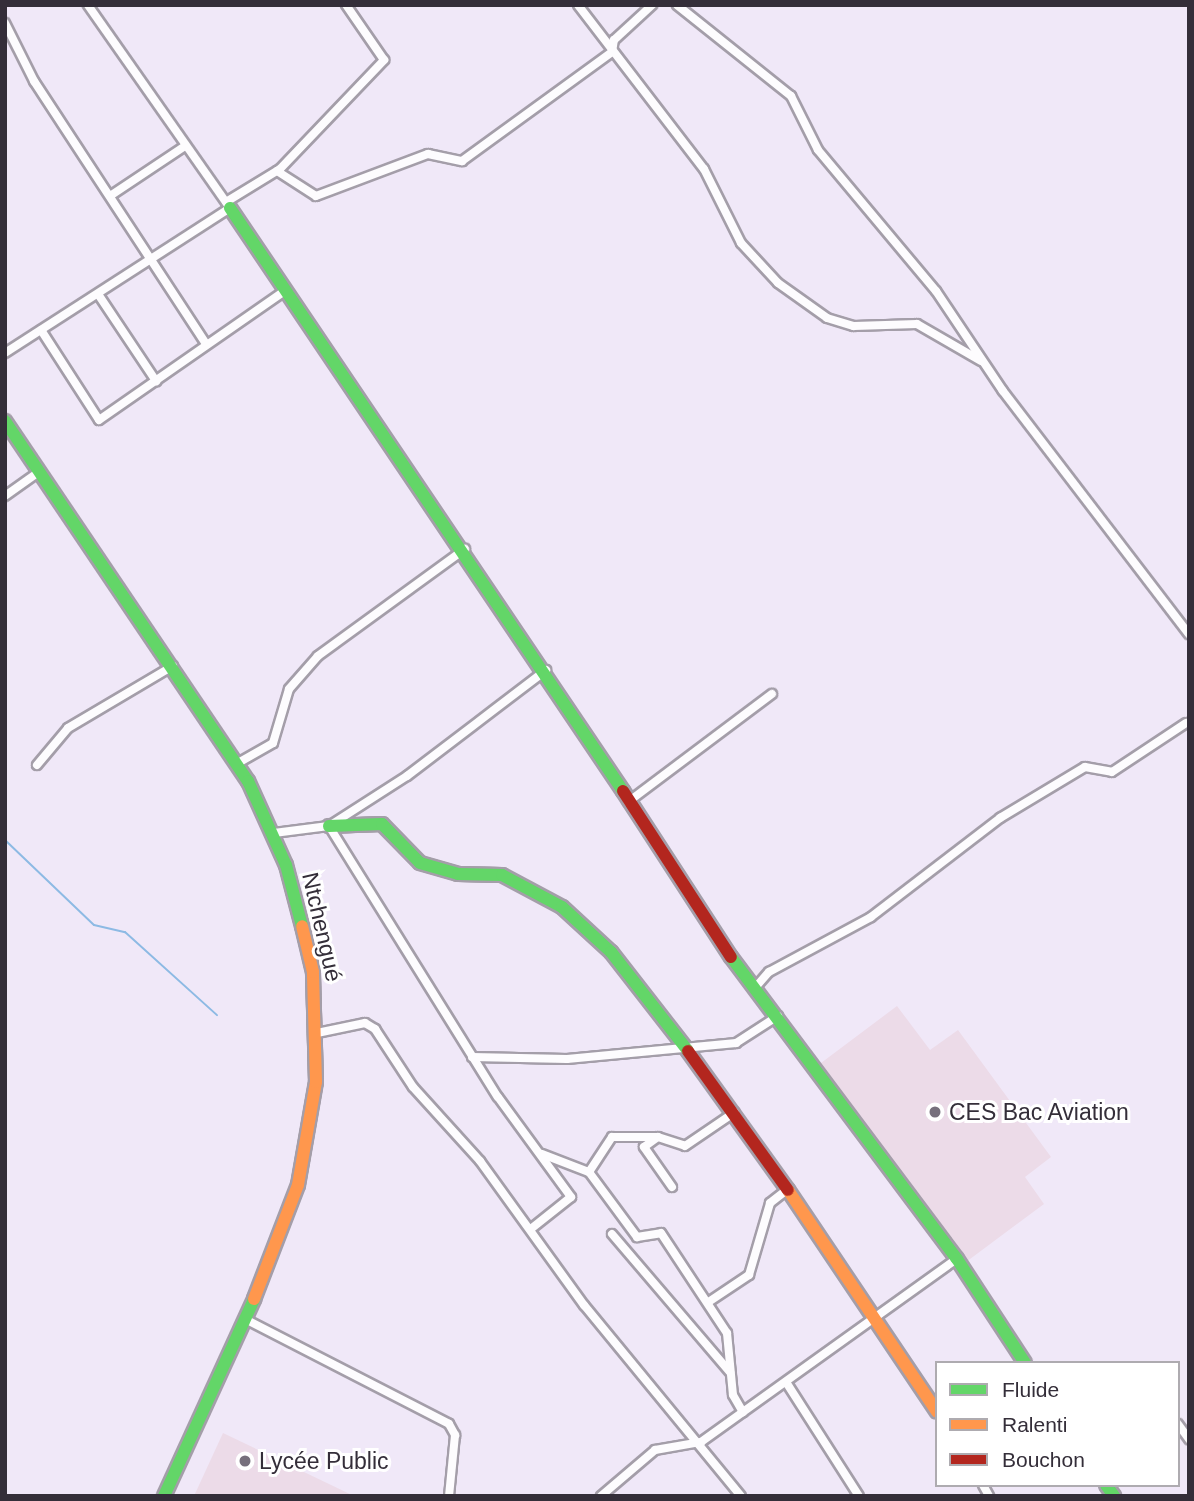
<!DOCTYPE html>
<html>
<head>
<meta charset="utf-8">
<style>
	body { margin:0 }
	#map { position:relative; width:1194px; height:1501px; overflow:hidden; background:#f0e8f8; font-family:Helvetica,sans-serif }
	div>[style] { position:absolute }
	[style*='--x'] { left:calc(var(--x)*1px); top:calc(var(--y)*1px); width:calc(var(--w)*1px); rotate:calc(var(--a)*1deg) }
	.education>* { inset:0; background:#ecdbe8 }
	.stream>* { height:2px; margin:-1px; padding:0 1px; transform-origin:1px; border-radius:1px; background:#8dbae4 }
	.roads { filter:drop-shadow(2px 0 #a49ea9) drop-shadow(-2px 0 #a49ea9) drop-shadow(0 2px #a49ea9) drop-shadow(0 -2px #a49ea9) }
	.street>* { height:8px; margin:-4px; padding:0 4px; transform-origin:4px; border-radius:4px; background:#fdfcfe }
	.fast>* { height:12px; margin:-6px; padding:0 6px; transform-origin:6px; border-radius:6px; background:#63d668 }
	.slow>* { height:12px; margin:-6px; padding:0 6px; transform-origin:6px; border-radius:6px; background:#ff974d }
	.jam>* { height:12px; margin:-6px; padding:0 6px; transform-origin:6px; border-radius:6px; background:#b3261e }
	.dots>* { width:19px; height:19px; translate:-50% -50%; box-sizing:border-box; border:4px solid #fff; border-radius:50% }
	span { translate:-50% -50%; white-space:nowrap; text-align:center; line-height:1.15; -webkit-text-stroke:6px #fff; paint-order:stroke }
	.street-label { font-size:23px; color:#342e39 }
	.poi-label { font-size:23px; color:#342e39 }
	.left { translate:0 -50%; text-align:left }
	.frame { position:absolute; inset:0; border:7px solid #342e39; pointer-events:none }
	.legend { position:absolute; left:935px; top:1361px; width:245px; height:126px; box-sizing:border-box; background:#fff; border:2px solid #aeabb0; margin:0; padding:9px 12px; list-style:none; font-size:21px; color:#342e39 }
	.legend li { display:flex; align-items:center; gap:14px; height:35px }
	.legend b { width:35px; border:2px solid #aeabb0 }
</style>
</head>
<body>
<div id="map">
	<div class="education">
		<div style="clip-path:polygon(897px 1006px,930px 1050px,958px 1030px,1051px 1157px,1025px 1177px,1044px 1204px,966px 1262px,817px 1066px)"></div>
		<div style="clip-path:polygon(223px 1433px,354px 1496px,194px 1496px)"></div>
	</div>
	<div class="stream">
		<div style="--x:5;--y:840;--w:123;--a:43.7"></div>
		<div style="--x:94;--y:925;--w:32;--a:13"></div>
		<div style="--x:125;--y:932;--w:124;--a:42.1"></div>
	</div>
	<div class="roads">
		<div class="street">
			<div style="--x:578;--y:5;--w:207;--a:52.5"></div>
			<div style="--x:704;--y:169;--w:83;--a:63.4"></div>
			<div style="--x:741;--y:243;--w:54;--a:47.2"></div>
			<div style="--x:778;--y:283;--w:60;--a:35.5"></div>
			<div style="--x:827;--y:318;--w:28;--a:17"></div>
			<div style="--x:854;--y:326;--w:63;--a:-1.8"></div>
			<div style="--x:917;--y:324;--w:74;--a:30"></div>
			<div style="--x:677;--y:5;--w:146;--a:38.6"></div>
			<div style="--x:791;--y:96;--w:60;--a:63.4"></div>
			<div style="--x:818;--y:150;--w:184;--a:50.1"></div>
			<div style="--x:936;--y:291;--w:120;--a:56.2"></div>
			<div style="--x:1003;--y:391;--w:306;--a:52.6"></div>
			<div style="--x:5;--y:23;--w:65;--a:63.4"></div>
			<div style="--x:34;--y:81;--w:314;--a:56.8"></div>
			<div style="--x:277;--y:171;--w:46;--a:32.7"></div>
			<div style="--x:316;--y:196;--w:120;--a:-20.6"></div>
			<div style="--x:428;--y:154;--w:35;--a:12"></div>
			<div style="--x:462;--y:161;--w:185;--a:-36"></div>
			<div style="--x:612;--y:52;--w:12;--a:-81"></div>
			<div style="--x:614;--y:40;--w:52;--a:-42.6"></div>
			<div style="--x:113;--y:194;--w:87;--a:-33.7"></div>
			<div style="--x:226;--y:202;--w:63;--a:-31.4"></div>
			<div style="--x:280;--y:169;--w:151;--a:-46.3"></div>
			<div style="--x:384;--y:60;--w:67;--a:-124.6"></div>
			<div style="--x:98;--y:294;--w:105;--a:56.3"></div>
			<div style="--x:41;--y:330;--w:107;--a:57.2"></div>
			<div style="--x:99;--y:420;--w:228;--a:-34.8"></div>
			<div style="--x:5;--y:353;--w:268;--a:-32.8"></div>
			<div style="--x:230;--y:208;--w:248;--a:-125"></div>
			<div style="--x:5;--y:496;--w:43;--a:-35.5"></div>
			<div style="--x:238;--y:763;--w:40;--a:-29.7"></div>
			<div style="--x:273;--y:743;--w:56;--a:-73.5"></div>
			<div style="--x:289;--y:689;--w:44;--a:-48.7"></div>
			<div style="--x:318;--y:656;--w:182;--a:-36.1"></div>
			<div style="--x:37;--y:765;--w:48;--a:-50"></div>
			<div style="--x:68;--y:728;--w:122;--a:-30.6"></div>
			<div style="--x:628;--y:802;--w:180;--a:-36.9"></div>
			<div style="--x:329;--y:826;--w:319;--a:58.1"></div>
			<div style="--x:498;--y:1097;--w:124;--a:53.9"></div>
			<div style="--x:571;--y:1197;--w:50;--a:141.5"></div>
			<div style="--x:274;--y:833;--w:55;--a:-7.3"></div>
			<div style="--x:329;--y:826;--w:93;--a:-32.7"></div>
			<div style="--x:407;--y:776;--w:175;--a:-37.3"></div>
			<div style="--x:754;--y:989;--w:23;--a:-49"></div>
			<div style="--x:769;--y:972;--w:116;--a:-28.3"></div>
			<div style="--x:871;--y:917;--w:163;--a:-37.5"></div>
			<div style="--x:1000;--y:818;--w:99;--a:-31"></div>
			<div style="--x:1085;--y:767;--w:27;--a:10"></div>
			<div style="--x:1112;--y:772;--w:89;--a:-33.5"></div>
			<div style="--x:317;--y:1033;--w:49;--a:-11.8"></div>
			<div style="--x:365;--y:1023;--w:12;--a:31"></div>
			<div style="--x:375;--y:1029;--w:69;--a:56.8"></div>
			<div style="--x:413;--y:1087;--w:100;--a:47.8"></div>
			<div style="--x:480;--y:1161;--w:178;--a:54.2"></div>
			<div style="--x:584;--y:1305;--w:247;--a:50.6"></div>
			<div style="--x:472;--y:1057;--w:95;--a:1.2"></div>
			<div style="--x:567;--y:1059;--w:170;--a:-5.4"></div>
			<div style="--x:736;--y:1043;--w:50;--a:-32.7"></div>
			<div style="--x:542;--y:1154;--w:50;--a:21"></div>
			<div style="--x:589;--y:1172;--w:81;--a:53.6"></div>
			<div style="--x:637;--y:1237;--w:24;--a:-9"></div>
			<div style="--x:661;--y:1233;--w:120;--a:56.6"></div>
			<div style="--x:727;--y:1333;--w:62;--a:84.5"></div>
			<div style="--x:733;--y:1395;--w:20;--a:60"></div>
			<div style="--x:589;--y:1172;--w:42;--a:-56.7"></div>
			<div style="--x:612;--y:1137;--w:46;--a:0"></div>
			<div style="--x:672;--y:1187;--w:49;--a:-125"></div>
			<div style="--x:644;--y:1147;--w:17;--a:-36"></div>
			<div style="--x:658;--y:1137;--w:28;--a:18"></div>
			<div style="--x:685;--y:1146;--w:60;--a:-34.2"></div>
			<div style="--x:612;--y:1234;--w:182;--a:49.5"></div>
			<div style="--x:710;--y:1301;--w:47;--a:-33.7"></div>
			<div style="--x:749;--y:1275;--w:75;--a:-73.7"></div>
			<div style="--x:770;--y:1203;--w:24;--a:-38"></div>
			<div style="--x:245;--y:1319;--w:229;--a:27.2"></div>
			<div style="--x:449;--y:1424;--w:13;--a:61"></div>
			<div style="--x:455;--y:1435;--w:61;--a:95.6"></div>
			<div style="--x:786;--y:1382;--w:135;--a:57.4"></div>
			<div style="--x:1178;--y:1424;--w:19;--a:54"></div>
			<div style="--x:983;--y:1485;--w:13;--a:61"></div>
			<div style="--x:601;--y:1496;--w:71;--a:-40.4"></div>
			<div style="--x:655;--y:1450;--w:47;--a:-9.9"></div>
			<div style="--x:701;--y:1442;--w:315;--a:-35.6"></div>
		</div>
		<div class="fast">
			<div style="--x:230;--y:208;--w:703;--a:56.02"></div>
			<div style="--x:5;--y:421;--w:434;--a:56"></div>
			<div style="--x:248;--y:781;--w:92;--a:65.7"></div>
			<div style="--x:286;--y:865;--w:63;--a:75.3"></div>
			<div style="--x:329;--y:826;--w:53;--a:-2.2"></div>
			<div style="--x:382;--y:824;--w:54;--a:45.7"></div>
			<div style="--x:420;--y:863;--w:40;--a:16"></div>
			<div style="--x:458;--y:874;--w:44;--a:1.3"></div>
			<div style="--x:502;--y:875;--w:68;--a:28.1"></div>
			<div style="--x:562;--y:907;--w:67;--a:42.6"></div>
			<div style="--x:611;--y:952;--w:125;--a:52.1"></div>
			<div style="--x:731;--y:957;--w:377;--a:53.2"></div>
			<div style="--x:957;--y:1259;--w:124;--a:56.8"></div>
			<div style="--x:1106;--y:1485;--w:14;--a:54"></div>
			<div style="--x:164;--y:1496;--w:217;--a:-65.4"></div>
		</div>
		<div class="slow">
			<div style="--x:788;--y:1190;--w:267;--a:56.1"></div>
			<div style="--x:254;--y:1299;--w:122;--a:-68.9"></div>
			<div style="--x:298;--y:1185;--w:105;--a:-80.1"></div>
			<div style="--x:316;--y:1082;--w:110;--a:-91.6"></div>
			<div style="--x:313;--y:972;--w:47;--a:-103.4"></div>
		</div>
		<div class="jam">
			<div style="--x:623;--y:791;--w:198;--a:57"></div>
			<div style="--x:688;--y:1051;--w:171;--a:54.3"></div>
		</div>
	</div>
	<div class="dots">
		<div style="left:935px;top:1112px;background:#766f7c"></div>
		<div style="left:245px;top:1461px;background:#766f7c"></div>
	</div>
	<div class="street-label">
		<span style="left:322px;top:927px;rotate:77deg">Ntchengué</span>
	</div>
	<div class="poi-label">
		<span class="left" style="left:949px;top:1112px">CES Bac Aviation</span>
		<span class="left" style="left:259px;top:1461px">Lycée Public</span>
	</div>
	<div class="frame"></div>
	<ul class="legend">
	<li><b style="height:9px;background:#63d668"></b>Fluide</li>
	<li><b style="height:9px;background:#ff974d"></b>Ralenti</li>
	<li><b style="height:9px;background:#b3261e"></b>Bouchon</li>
	</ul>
</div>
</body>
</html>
